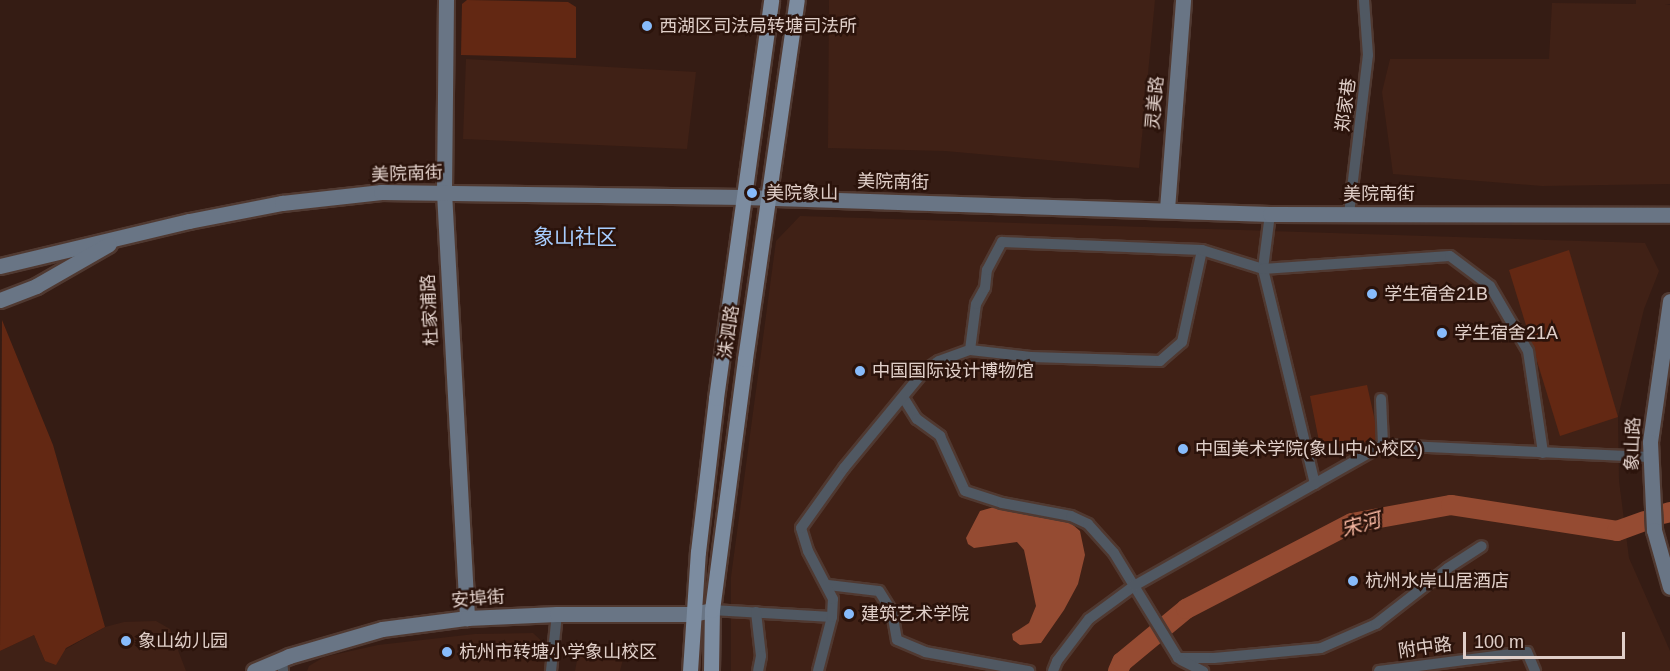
<!DOCTYPE html>
<html>
<head>
<meta charset="utf-8">
<style>
	body { margin:0 }
	#map { position:relative; width:1670px; height:671px; overflow:hidden; background:#351c14; font-family:Helvetica,"Noto Sans SC",sans-serif }
	div>[style] { position:absolute }
	[style*='--x'] { left:calc(var(--x)*1px); top:calc(var(--y)*1px); width:calc(var(--w)*1px); rotate:calc(var(--a)*1deg) }
	.built>* { inset:0; background:#402116 }
	.green>* { inset:0; background:#632813 }
	.water>* { inset:0; background:#954b32 }
	.river>* { height:20px; margin:-10px; padding:0 10px; transform-origin:10px; border-radius:10px; background:#954b32 }
	.roads { filter:drop-shadow(2px 0 #503931) drop-shadow(-2px 0 #503931) drop-shadow(0 2px #503931) drop-shadow(0 -2px #503931) }
	.street>* { height:10px; margin:-5px; padding:0 5px; transform-origin:5px; border-radius:5px; background:#505862 }
	.secondary>* { height:15px; margin:-7.5px; padding:0 7.5px; transform-origin:7.5px; border-radius:7.5px; background:#697585 }
	.primary>* { height:15px; margin:-7.5px; padding:0 7.5px; transform-origin:7.5px; border-radius:7.5px; background:#7c8ca0 }
	.dots>* { width:16px; height:16px; translate:-50% -50%; box-sizing:border-box; border:3px solid #2b130b; border-radius:50% }
	span { translate:-50% -50%; white-space:nowrap; text-align:center; line-height:1.15; -webkit-text-stroke:5px #2b130b; paint-order:stroke }
	.poi-label { font-size:18px; color:#e0cfc9 }
	.left { translate:0 -50%; text-align:left }
	.street-label { font-size:18px; color:#e0cfc9 }
	.water-label { font-size:20px; color:#f6b6a0; font-style:italic }
	.quarter-label { font-size:21px; color:#a8ceff }
	.scale { position:absolute; left:1463px; top:632px; width:162px; height:27px; box-sizing:border-box; border:3px solid #e0cfc9; border-top:0; padding-left:8px; font-size:18px; line-height:21px; white-space:nowrap; color:#e0cfc9; -webkit-text-stroke:4px #2b130b; paint-order:stroke }
</style>
</head>
<body>
<div id="map">
	<div class="built">
		<div style="clip-path:polygon(829px 0,1155px 0,1139px 168px,945px 151px,828px 148px)"></div>
		<div style="clip-path:polygon(1636px 0,1670px 0,1670px 4px,1665px 4px,1670px 5px,1670px 184px,1542px 186px,1393px 174px,1382px 92px,1390px 59px,1549px 59px,1552px 3px,1636px 4px)"></div>
		<div style="clip-path:polygon(466px 59px,696px 72px,687px 149px,463px 139px)"></div>
		<div style="clip-path:polygon(800px 216px,1645px 243px,1659px 271px,1644px 309px,1618px 417px,1619px 481px,1629px 558px,1670px 651px,1670px 671px,731px 671px,731px 577px,776px 241px)"></div>
		<div style="clip-path:polygon(156px 621px,170px 629px,186px 671px,0 671px,0 651px,34px 635px,45px 661px,105px 627px,124px 622px)"></div>
		<div style="clip-path:polygon(533px 633px,548px 647px,545px 671px,307px 671px,309px 666px,324px 657px,378px 645px,475px 634px)"></div>
		<div style="clip-path:polygon(627px 643px,620px 671px,575px 671px,580px 645px)"></div>
	</div>
	<div class="green">
		<div style="clip-path:polygon(467px 0,568px 2px,576px 7px,576px 58px,461px 55px,462px 4px)"></div>
		<div style="clip-path:polygon(1569px 250px,1618px 417px,1560px 436px,1509px 270px)"></div>
		<div style="clip-path:polygon(2px 320px,53px 445px,105px 627px,66px 648px,56px 665px,45px 661px,34px 635px,0 651px)"></div>
		<div style="clip-path:polygon(1367px 385px,1379px 439px,1321px 451px,1310px 396px)"></div>
	</div>
	<div class="water">
		<div style="clip-path:polygon(994px 507px,1066px 519px,1080px 531px,1085px 555px,1078px 584px,1064px 610px,1041px 643px,1020px 645px,1013px 640px,1012px 634px,1029px 623px,1036px 606px,1024px 550px,1017px 542px,974px 548px,968px 544px,966px 538px,980px 511px)"></div>
	</div>
	<div class="river">
		<div style="--x:1663;--y:514;--w:7;--a:-16"></div>
		<div style="--x:1118;--y:671;--w:10;--a:-66"></div>
		<div style="--x:1122;--y:662;--w:83;--a:-39.6"></div>
		<div style="--x:1186;--y:609;--w:187;--a:-27.4"></div>
		<div style="--x:1352;--y:523;--w:101;--a:-10.3"></div>
		<div style="--x:1451;--y:505;--w:168;--a:8.9"></div>
		<div style="--x:1617;--y:531;--w:29;--a:-20"></div>
	</div>
	<div class="roads">
		<div class="street">
			<div style="--x:1270;--y:214;--w:55;--a:97.3"></div>
			<div style="--x:1263;--y:269;--w:221;--a:76.4"></div>
			<div style="--x:1349;--y:214;--w:160;--a:-83.2"></div>
			<div style="--x:1368;--y:55;--w:55;--a:-94.2"></div>
			<div style="--x:970;--y:350;--w:61;--a:6.5"></div>
			<div style="--x:1031;--y:357;--w:129;--a:1.8"></div>
			<div style="--x:1160;--y:361;--w:29;--a:-41"></div>
			<div style="--x:1182;--y:342;--w:94;--a:-77.7"></div>
			<div style="--x:903;--y:397;--w:26;--a:58"></div>
			<div style="--x:917;--y:419;--w:29;--a:36"></div>
			<div style="--x:940;--y:436;--w:60;--a:65.6"></div>
			<div style="--x:965;--y:491;--w:39;--a:18"></div>
			<div style="--x:1002;--y:503;--w:70;--a:10.7"></div>
			<div style="--x:1071;--y:516;--w:19;--a:25"></div>
			<div style="--x:1088;--y:524;--w:39;--a:48"></div>
			<div style="--x:1114;--y:553;--w:123;--a:58.6"></div>
			<div style="--x:1381;--y:399;--w:46;--a:87.5"></div>
			<div style="--x:828;--y:585;--w:51;--a:6.7"></div>
			<div style="--x:879;--y:591;--w:25;--a:58"></div>
			<div style="--x:892;--y:612;--w:28;--a:80"></div>
			<div style="--x:897;--y:640;--w:30;--a:23"></div>
			<div style="--x:925;--y:652;--w:106;--a:10.4"></div>
			<div style="--x:712;--y:610;--w:120;--a:3.3"></div>
			<div style="--x:756;--y:612;--w:44;--a:83.5"></div>
			<div style="--x:761;--y:656;--w:15;--a:101"></div>
			<div style="--x:1178;--y:658;--w:36;--a:0"></div>
			<div style="--x:1214;--y:658;--w:107;--a:-5.3"></div>
			<div style="--x:1321;--y:648;--w:60;--a:-23.6"></div>
			<div style="--x:1376;--y:624;--w:91;--a:-37.9"></div>
			<div style="--x:1448;--y:568;--w:40;--a:-32.9"></div>
			<div style="--x:282;--y:659;--w:12;--a:85"></div>
			<div style="--x:1181;--y:660;--w:25;--a:27"></div>
			<div style="--x:551;--y:671;--w:57;--a:-84"></div>
			<div style="--x:818;--y:671;--w:56;--a:-75.5"></div>
			<div style="--x:832;--y:617;--w:18;--a:-87"></div>
			<div style="--x:833;--y:599;--w:54;--a:-117.5"></div>
			<div style="--x:808;--y:551;--w:24;--a:-107"></div>
			<div style="--x:801;--y:528;--w:74;--a:-54.4"></div>
			<div style="--x:844;--y:468;--w:126;--a:-50.5"></div>
			<div style="--x:924;--y:371;--w:18;--a:-34"></div>
			<div style="--x:939;--y:361;--w:33;--a:-20"></div>
			<div style="--x:970;--y:350;--w:46;--a:-82.6"></div>
			<div style="--x:976;--y:304;--w:18;--a:-61"></div>
			<div style="--x:985;--y:288;--w:18;--a:-84"></div>
			<div style="--x:987;--y:270;--w:32;--a:-62"></div>
			<div style="--x:1002;--y:242;--w:200;--a:2.3"></div>
			<div style="--x:1202;--y:250;--w:64;--a:17.3"></div>
			<div style="--x:1263;--y:269;--w:187;--a:-4"></div>
			<div style="--x:1450;--y:256;--w:50;--a:36.9"></div>
			<div style="--x:1490;--y:286;--w:75;--a:59.7"></div>
			<div style="--x:1528;--y:351;--w:103;--a:81.6"></div>
			<div style="--x:1053;--y:671;--w:11;--a:-68"></div>
			<div style="--x:1057;--y:661;--w:53;--a:-52.7"></div>
			<div style="--x:1089;--y:619;--w:56;--a:-36.3"></div>
			<div style="--x:1134;--y:586;--w:286;--a:-29.5"></div>
			<div style="--x:1383;--y:445;--w:267;--a:2.6"></div>
			<div style="--x:1379;--y:671;--w:149;--a:-7.3"></div>
			<div style="--x:1527;--y:652;--w:21;--a:67"></div>
		</div>
		<div class="secondary">
			<div style="--x:446;--y:0;--w:192;--a:90.6"></div>
			<div style="--x:444;--y:192;--w:427;--a:86.9"></div>
			<div style="--x:1167;--y:209;--w:210;--a:-85.6"></div>
			<div style="--x:0;--y:266;--w:194;--a:-13.4"></div>
			<div style="--x:189;--y:221;--w:95;--a:-11"></div>
			<div style="--x:282;--y:203;--w:100;--a:-6.3"></div>
			<div style="--x:381;--y:192;--w:363;--a:0.8"></div>
			<div style="--x:744;--y:197;--w:526;--a:1.85"></div>
			<div style="--x:1270;--y:214;--w:400;--a:0.1"></div>
			<div style="--x:0;--y:300;--w:39;--a:-21"></div>
			<div style="--x:36;--y:286;--w:84;--a:-29.9"></div>
			<div style="--x:1670;--y:301;--w:142;--a:98.1"></div>
			<div style="--x:1650;--y:442;--w:88;--a:87.4"></div>
			<div style="--x:1654;--y:530;--w:59;--a:74.3"></div>
			<div style="--x:254;--y:671;--w:38;--a:-23"></div>
			<div style="--x:289;--y:656;--w:97;--a:-16.2"></div>
			<div style="--x:382;--y:629;--w:86;--a:-7.4"></div>
			<div style="--x:467;--y:618;--w:90;--a:-2.5"></div>
			<div style="--x:557;--y:614;--w:136;--a:0"></div>
			<div style="--x:693;--y:614;--w:19;--a:-12"></div>
		</div>
		<div class="primary">
			<div style="--x:690;--y:671;--w:119;--a:-86.2"></div>
			<div style="--x:698;--y:552;--w:155;--a:-83.3"></div>
			<div style="--x:716;--y:398;--w:402;--a:-82.1"></div>
			<div style="--x:711;--y:671;--w:61;--a:-89.1"></div>
			<div style="--x:712;--y:610;--w:253;--a:-82.5"></div>
			<div style="--x:745;--y:359;--w:363;--a:-81.8"></div>
		</div>
	</div>
	<div class="dots">
		<div style="left:647px;top:26px;background:#87bbfb"></div>
		<div style="left:752px;top:193px;background:#87bbfb"></div>
		<div style="left:1372px;top:294px;background:#87bbfb"></div>
		<div style="left:1442px;top:333px;background:#87bbfb"></div>
		<div style="left:860px;top:371px;background:#87bbfb"></div>
		<div style="left:1183px;top:449px;background:#87bbfb"></div>
		<div style="left:1353px;top:581px;background:#87bbfb"></div>
		<div style="left:849px;top:614px;background:#87bbfb"></div>
		<div style="left:126px;top:641px;background:#87bbfb"></div>
		<div style="left:447px;top:652px;background:#87bbfb"></div>
	</div>
	<div class="poi-label">
		<span class="left" style="left:659px;top:26px">西湖区司法局转塘司法所</span>
		<span class="left" style="left:766px;top:193px">美院象山</span>
		<span class="left" style="left:1384px;top:294px">学生宿舍21B</span>
		<span class="left" style="left:1454px;top:333px">学生宿舍21A</span>
		<span class="left" style="left:872px;top:371px">中国国际设计博物馆</span>
		<span class="left" style="left:1195px;top:449px">中国美术学院(象山中心校区)</span>
		<span class="left" style="left:1365px;top:581px">杭州水岸山居酒店</span>
		<span class="left" style="left:861px;top:614px">建筑艺术学院</span>
		<span class="left" style="left:138px;top:641px">象山幼儿园</span>
		<span class="left" style="left:459px;top:652px">杭州市转塘小学象山校区</span>
	</div>
	<div class="street-label">
		<span style="left:1155px;top:103px;rotate:-85deg">灵美路</span>
		<span style="left:1346px;top:105px;rotate:-83deg">郑家巷</span>
		<span style="left:407px;top:174px;rotate:-2deg">美院南街</span>
		<span style="left:893px;top:182px;rotate:1deg">美院南街</span>
		<span style="left:1379px;top:194px">美院南街</span>
		<span style="left:430px;top:310px;rotate:-93deg">杜家浦路</span>
		<span style="left:729px;top:332px;rotate:-82deg">洙泗路</span>
		<span style="left:1633px;top:444px;rotate:-88deg">象山路</span>
		<span style="left:478px;top:599px;rotate:-4deg">安埠街</span>
		<span style="left:1425px;top:648px;rotate:-8deg">附中路</span>
	</div>
	<div class="water-label">
		<span style="left:1361px;top:525px;rotate:-16deg">宋河</span>
	</div>
	<div class="quarter-label">
		<span style="left:575px;top:237px">象山社区</span>
	</div>
	<div class="scale">100 m</div>
</div>
</body>
</html>
